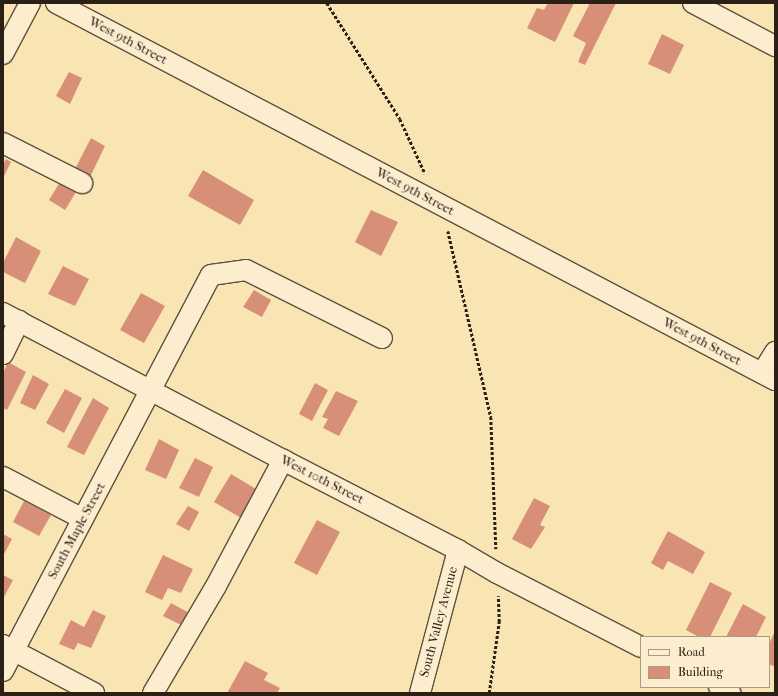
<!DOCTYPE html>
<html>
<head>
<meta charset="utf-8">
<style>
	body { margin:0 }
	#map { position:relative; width:778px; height:696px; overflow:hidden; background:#f9e4b3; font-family:"IM FELL French Canon",serif }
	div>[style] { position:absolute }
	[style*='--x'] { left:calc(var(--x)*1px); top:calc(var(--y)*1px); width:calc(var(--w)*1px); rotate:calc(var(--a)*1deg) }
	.building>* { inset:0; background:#d79077 }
	.path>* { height:2.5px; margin-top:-1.25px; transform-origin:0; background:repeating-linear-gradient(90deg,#2a2016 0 3px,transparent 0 5px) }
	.roads { filter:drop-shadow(1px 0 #5e513d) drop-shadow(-1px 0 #5e513d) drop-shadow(0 1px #5e513d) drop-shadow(0 -1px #5e513d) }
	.minor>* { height:20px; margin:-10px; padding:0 10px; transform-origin:10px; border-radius:10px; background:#fbedce }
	span { translate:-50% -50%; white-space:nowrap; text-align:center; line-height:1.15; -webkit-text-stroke:3.5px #fbedce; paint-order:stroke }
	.street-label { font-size:13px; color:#2a2016 }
	.frame { position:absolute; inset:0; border:4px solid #2a2016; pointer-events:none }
	.legend { position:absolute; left:640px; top:636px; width:130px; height:52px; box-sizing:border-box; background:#fbedce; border:1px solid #a79b84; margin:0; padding:5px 7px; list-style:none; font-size:12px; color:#2a2016 }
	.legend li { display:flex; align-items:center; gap:8px; height:20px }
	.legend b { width:20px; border:1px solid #a79b84 }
</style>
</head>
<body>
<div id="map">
	<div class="building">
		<div style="clip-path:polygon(548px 3px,574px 3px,555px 42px,527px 28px,537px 8px,544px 10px)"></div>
		<div style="clip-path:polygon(590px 3px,616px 3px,585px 65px,578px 62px,586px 43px,573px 36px)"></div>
		<div style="clip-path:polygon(662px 34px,684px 45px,670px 74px,648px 64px)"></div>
		<div style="clip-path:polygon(69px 72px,82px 78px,70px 104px,56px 96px)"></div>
		<div style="clip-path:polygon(91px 138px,105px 146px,90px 177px,75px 169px)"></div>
		<div style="clip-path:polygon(6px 159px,11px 162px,3px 178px,3px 164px)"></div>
		<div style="clip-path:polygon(203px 170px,254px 200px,240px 225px,188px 196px)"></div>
		<div style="clip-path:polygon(60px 182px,76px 192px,65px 210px,49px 200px)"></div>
		<div style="clip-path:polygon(371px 210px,398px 222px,381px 256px,355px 242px)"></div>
		<div style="clip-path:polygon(16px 237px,41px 251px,25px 283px,3px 272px,3px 263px)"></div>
		<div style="clip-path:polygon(63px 266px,89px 279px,75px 306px,48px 294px)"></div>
		<div style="clip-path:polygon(254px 290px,271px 300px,262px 317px,243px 307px)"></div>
		<div style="clip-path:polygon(141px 293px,165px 306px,144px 343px,120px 330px)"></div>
		<div style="clip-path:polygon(8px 362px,26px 372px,7px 410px,3px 408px,3px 373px)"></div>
		<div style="clip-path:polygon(33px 375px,49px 384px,35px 410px,20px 403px)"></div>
		<div style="clip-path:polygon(315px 383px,328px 390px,312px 421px,299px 414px)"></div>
		<div style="clip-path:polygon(65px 389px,82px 398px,64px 433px,46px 423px)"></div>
		<div style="clip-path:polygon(336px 391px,358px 401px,339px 436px,323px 428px,328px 419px,322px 417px)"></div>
		<div style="clip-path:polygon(93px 398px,109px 408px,84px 455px,67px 447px)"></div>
		<div style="clip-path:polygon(159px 439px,179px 450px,166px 479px,145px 470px)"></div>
		<div style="clip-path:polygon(195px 458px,213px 467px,199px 497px,179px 488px)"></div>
		<div style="clip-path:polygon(231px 474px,256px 489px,241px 518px,214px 502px)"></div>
		<div style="clip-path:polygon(534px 498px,550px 506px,540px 525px,545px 527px,531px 549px,512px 539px)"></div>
		<div style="clip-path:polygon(24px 501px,51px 515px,39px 536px,13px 522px)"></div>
		<div style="clip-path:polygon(188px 506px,199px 512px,189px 531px,176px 524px)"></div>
		<div style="clip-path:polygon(317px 520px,340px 532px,317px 575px,294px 563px)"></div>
		<div style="clip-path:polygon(668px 531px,705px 552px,693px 574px,668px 561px,663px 570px,651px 563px)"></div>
		<div style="clip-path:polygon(3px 534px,12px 539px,3px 556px)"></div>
		<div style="clip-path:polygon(163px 555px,193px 569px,181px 593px,168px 588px,162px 600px,145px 592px)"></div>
		<div style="clip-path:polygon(3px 575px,13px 580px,3px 599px)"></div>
		<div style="clip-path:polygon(710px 582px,732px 593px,710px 637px,699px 637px,686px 630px)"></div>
		<div style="clip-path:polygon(171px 603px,191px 614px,183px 626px,163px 616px)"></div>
		<div style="clip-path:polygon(743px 604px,766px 617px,756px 637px,726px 637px)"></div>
		<div style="clip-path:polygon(93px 610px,106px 616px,91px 648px,78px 643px,74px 650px,59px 644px,71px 620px,84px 627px)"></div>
		<div style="clip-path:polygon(775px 631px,775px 667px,769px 664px,769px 644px)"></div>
		<div style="clip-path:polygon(245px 661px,268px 673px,264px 680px,280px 688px,277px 693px,227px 693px)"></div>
	</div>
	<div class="path">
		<div style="--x:327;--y:3;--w:137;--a:57.8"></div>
		<div style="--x:400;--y:119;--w:60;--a:65.2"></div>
		<div style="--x:448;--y:231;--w:191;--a:77"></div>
		<div style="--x:491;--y:417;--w:132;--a:87.8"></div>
		<div style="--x:489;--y:693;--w:72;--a:-82"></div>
		<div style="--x:499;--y:622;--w:26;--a:-92"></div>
	</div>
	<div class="roads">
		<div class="minor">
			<div style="--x:56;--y:3;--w:812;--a:27.67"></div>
			<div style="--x:693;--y:3;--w:93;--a:27.7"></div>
			<div style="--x:3;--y:54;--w:58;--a:-62.1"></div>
			<div style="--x:3;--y:143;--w:89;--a:26.9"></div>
			<div style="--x:3;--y:313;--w:316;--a:27.7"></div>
			<div style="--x:283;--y:460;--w:197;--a:27.2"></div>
			<div style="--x:458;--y:550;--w:45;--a:30.5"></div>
			<div style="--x:497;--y:573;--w:162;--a:27.2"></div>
			<div style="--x:3;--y:354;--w:37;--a:-64"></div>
			<div style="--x:762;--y:373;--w:25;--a:-58"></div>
			<div style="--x:3;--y:477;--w:90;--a:27.7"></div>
			<div style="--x:3;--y:645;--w:103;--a:27.8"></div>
			<div style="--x:3;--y:671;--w:447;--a:-62.3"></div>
			<div style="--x:211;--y:275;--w:35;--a:-8"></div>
			<div style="--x:246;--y:270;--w:152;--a:26.6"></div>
			<div style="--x:719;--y:687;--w:13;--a:27"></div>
			<div style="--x:153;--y:693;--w:124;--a:-59.5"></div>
			<div style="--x:216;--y:586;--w:143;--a:-62"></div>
			<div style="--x:420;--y:693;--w:148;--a:-75.1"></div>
		</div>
	</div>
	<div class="street-label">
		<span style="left:128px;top:41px;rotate:28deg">West 9th Street</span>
		<span style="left:415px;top:192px;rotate:28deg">West 9th Street</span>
		<span style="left:702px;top:342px;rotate:28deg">West 9th Street</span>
		<span style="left:322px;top:480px;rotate:27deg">West 10th Street</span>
		<span style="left:77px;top:531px;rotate:-62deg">South Maple Street</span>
		<span style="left:439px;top:622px;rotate:-75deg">South Valley Avenue</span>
	</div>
	<div class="frame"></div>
	<ul class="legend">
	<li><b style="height:5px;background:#fbedce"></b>Road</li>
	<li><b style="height:11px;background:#d79077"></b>Building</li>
	</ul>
</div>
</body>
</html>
